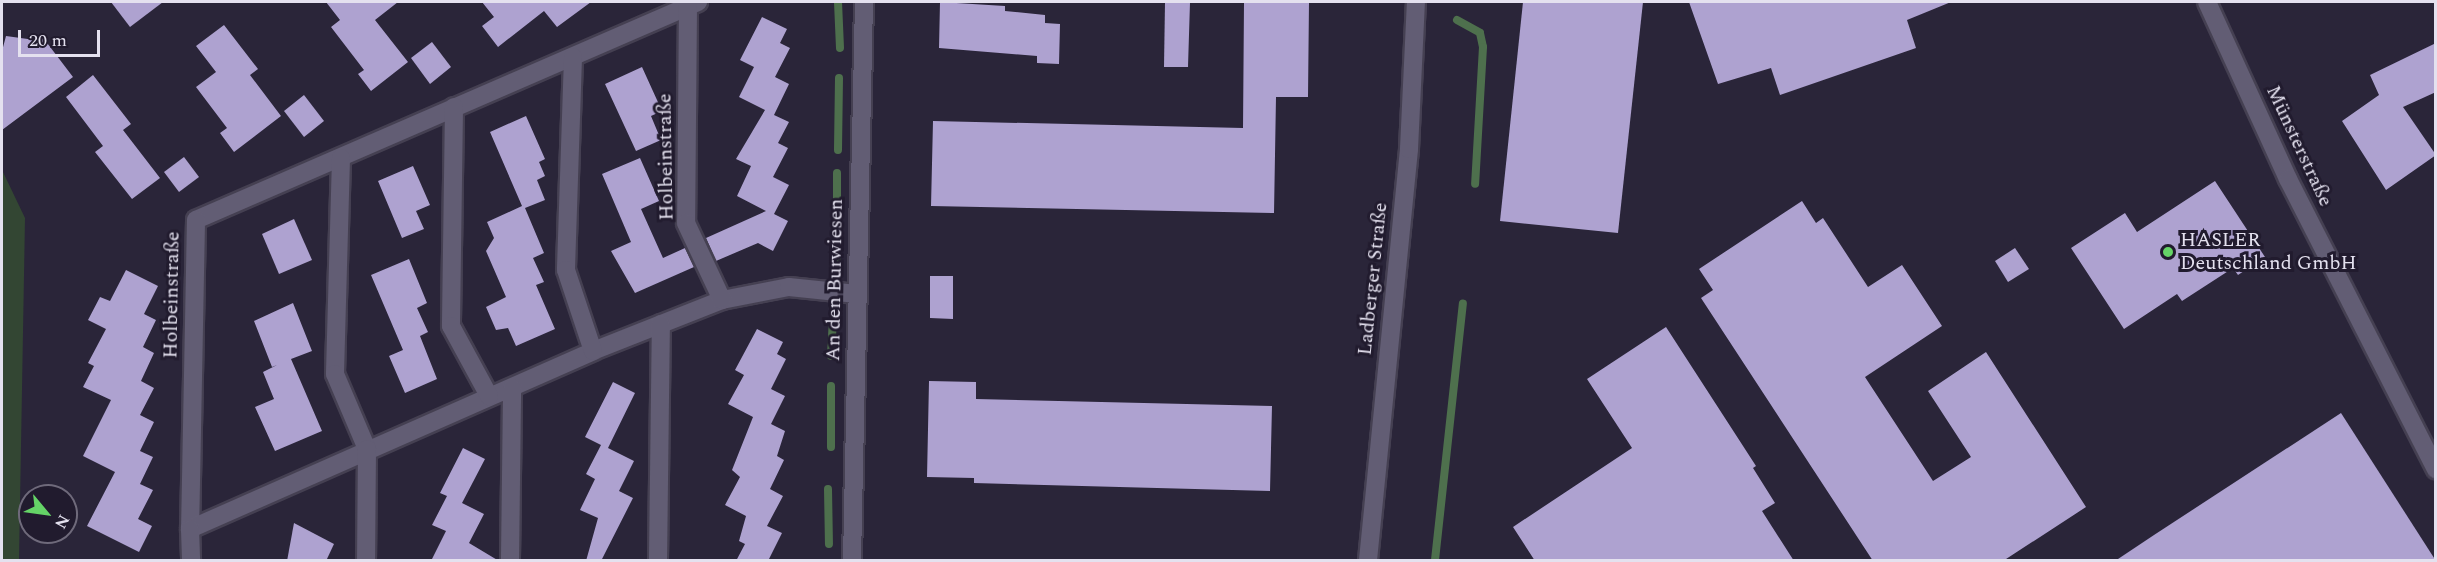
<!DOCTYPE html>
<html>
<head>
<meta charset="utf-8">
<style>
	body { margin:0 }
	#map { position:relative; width:2437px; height:562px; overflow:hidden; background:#2a2539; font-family:Spectral,serif }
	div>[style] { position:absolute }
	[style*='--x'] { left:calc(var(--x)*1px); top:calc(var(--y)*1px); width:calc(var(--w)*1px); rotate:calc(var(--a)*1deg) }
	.green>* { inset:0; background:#334633 }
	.stream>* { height:8px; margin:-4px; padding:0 4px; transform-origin:4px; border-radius:4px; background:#4e704d }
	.building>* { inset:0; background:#aea2d0 }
	.roads { filter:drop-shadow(2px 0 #454052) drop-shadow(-2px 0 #454052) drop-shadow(0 2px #454052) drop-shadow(0 -2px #454052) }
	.street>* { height:18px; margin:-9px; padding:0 9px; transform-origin:9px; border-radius:9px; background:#625d74 }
	.secondary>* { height:18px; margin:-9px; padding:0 9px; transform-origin:9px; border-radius:9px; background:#625d74 }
	.dots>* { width:16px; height:16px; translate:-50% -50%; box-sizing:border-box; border:3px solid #211b2e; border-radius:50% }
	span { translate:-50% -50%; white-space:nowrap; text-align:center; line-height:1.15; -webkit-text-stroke:6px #211b2e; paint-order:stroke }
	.street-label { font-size:20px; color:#e4e1ef }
	.poi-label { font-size:20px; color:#e4e1ef }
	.left { translate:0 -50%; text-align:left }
	.frame { position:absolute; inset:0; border:3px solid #e4e1ef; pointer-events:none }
	.north { position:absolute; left:18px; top:484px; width:60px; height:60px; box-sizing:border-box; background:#211b2e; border:2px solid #6f6a7b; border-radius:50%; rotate:119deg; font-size:16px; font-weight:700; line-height:24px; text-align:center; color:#e4e1ef }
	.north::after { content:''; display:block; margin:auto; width:21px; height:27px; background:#65d467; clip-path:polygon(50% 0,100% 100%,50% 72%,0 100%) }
	.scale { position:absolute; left:18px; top:30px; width:82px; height:27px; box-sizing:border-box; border:3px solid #e4e1ef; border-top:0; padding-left:8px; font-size:18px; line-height:21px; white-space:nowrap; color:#e4e1ef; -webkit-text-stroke:4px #211b2e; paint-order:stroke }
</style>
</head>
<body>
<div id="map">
	<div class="green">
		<div style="clip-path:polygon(2px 170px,25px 218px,19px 560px,2px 560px)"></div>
	</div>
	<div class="stream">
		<div style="--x:838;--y:2;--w:46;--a:87.5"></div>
		<div style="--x:1457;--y:20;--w:26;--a:29"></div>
		<div style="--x:1480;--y:33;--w:14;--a:78"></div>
		<div style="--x:1483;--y:47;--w:137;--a:93.3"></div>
		<div style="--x:838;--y:150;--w:72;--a:-89.2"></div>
		<div style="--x:837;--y:263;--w:90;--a:-90"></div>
		<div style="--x:831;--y:356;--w:34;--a:-87"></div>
		<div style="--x:831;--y:447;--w:61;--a:-90"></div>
		<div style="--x:828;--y:489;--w:55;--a:89"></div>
		<div style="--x:1435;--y:560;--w:258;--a:-83.8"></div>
	</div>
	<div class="building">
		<div style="clip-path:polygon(111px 2px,163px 2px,130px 27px)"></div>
		<div style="clip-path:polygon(326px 2px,398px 2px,375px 20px,408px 62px,371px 91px,358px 74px,364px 70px,331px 27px,340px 20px)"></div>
		<div style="clip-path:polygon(482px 2px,591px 2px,557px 27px,544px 11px,498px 47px,482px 26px,494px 17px)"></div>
		<div style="clip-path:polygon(940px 2px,1005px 6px,1005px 11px,1045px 15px,1045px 23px,1060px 24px,1059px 64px,1037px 63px,1037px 56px,939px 48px)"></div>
		<div style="clip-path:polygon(1165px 2px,1190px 2px,1188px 67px,1164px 67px)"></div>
		<div style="clip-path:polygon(1244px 2px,1309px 2px,1308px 97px,1276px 97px,1274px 213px,931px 206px,933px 121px,1243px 128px)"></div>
		<div style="clip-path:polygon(1523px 2px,1643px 2px,1618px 233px,1500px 221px)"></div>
		<div style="clip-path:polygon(1689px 2px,1951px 2px,1907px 20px,1916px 48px,1780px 95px,1771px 68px,1718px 84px)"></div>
		<div style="clip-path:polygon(762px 17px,787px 29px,780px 43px,790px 48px,775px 77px,789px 84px,774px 115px,789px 122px,778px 143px,788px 148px,773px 177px,789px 185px,774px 214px,788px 221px,773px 251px,758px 243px,716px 261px,706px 238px,766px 211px,737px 196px,751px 166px,736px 159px,765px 110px,739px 97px,754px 67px,740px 60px)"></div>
		<div style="clip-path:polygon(224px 25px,258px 69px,250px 75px,281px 116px,234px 152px,220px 133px,227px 128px,196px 87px,216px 72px,196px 46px)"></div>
		<div style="clip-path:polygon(41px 35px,73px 77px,2px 130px,2px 51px,6px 36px,35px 40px)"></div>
		<div style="clip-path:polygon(432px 42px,451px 67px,430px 84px,411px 58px)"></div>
		<div style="clip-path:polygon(2436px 43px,2436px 92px,2403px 107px,2436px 155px,2386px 190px,2342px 121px,2379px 95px,2370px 75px)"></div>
		<div style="clip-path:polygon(642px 67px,662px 111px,651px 116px,661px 140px,636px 151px,605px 84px)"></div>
		<div style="clip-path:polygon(93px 75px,131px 124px,123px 130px,160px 178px,132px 199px,95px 152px,103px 146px,66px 97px)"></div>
		<div style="clip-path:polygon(304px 95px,324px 121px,304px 137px,284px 111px)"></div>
		<div style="clip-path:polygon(526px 116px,545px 159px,539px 162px,545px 176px,537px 180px,545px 200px,525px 208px,544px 253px,533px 258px,544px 282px,536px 285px,555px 329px,516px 346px,508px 328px,496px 330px,486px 307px,506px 297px,486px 251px,494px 238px,487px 222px,522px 206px,490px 132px)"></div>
		<div style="clip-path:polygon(184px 157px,199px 177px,179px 192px,164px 172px)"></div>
		<div style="clip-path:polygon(640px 158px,659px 201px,641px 209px,663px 258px,685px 248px,694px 267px,635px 293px,611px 251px,631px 242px,602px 174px)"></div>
		<div style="clip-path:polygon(413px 166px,430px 205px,416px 211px,424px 229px,402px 238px,378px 181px)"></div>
		<div style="clip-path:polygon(2215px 181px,2265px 257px,2238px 275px,2233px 268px,2182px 301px,2177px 294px,2124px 329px,2071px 248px,2125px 213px,2137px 232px)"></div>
		<div style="clip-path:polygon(1802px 201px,1816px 223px,1823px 218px,1868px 287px,1902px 265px,1942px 326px,1865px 377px,1933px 481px,1971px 457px,1928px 391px,1986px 352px,2086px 507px,2003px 561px,1873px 561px,1701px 298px,1713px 290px,1699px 269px)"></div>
		<div style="clip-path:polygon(294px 219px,312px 260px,279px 274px,262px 234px)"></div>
		<div style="clip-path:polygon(2015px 248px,2029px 269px,2008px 282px,1995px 261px)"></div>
		<div style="clip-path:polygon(409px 259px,427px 303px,417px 308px,428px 332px,420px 336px,437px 379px,405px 393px,389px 356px,403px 350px,371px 275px)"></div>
		<div style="clip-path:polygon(126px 270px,158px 286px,144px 314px,156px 320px,143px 347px,154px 353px,141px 381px,154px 388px,140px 415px,154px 422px,140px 451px,153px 457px,140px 484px,153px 490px,138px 519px,152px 526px,139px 552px,87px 526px,115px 472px,83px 456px,111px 400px,83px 387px,94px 366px,88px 363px,106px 329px,88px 320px,100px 297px,110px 301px)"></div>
		<div style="clip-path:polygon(930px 276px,953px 276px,953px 319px,930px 318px)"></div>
		<div style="clip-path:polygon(293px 303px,312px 351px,291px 359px,322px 431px,275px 451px,255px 407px,274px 399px,263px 372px,277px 365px,272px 367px,254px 321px)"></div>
		<div style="clip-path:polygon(1666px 327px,1756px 466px,1753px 468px,1775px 503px,1762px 511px,1794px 561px,1535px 561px,1513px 527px,1632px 448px,1587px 379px)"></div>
		<div style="clip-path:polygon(757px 329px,783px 342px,777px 354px,786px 359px,771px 389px,785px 396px,771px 424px,785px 431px,777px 456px,784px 460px,770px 489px,783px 496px,767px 526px,782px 533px,768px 561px,736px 561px,745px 544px,739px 541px,746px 516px,725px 505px,740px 477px,732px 470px,753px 417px,728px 404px,744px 375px,735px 370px)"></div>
		<div style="clip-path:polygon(929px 381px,976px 382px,976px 399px,1272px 406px,1270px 491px,974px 483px,974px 478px,927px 477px)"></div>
		<div style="clip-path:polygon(613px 382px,635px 393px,608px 448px,634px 461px,619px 491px,633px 498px,601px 561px,586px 561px,598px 518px,580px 510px,595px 479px,586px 474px,601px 445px,585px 437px)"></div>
		<div style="clip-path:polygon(2341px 413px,2436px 561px,2115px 561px,2154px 535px)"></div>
		<div style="clip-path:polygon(463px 448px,485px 459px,462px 503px,484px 514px,469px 543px,499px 561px,431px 561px,446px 531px,432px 525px,447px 496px,440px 493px)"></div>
		<div style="clip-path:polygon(294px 523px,334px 544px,326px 561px,287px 561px)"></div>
	</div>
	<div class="roads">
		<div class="street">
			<div style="--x:698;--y:2;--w:547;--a:156.53"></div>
			<div style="--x:196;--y:220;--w:309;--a:91.1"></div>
			<div style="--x:190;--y:529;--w:441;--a:-23.8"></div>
			<div style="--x:593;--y:351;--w:139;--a:-21.6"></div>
			<div style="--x:722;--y:300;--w:68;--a:-11"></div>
			<div style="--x:789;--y:287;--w:68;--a:5.9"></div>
			<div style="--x:2207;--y:2;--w:195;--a:65.4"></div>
			<div style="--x:2288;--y:179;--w:326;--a:63"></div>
			<div style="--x:688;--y:5;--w:218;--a:90.5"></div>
			<div style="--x:686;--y:223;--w:85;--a:64.9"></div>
			<div style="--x:573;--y:57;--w:213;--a:91.9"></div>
			<div style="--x:566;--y:270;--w:85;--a:71.6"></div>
			<div style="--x:454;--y:107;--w:219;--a:90.8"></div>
			<div style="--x:451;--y:326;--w:80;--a:61.5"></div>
			<div style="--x:341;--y:158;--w:216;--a:91.6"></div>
			<div style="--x:335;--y:374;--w:82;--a:66.9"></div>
			<div style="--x:367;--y:449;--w:111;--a:90.5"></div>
			<div style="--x:190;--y:529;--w:31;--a:88"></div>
			<div style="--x:510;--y:560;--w:172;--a:-89.3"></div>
			<div style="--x:658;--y:560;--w:236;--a:-89.3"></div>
			<div style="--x:852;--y:560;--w:558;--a:-88.77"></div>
		</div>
		<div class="secondary">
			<div style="--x:1368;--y:560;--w:413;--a:-84.3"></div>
			<div style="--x:1409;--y:149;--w:147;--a:-87.3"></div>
		</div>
	</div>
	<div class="dots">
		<div style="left:2168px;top:252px;background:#65d467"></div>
	</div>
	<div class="street-label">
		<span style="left:2299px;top:146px;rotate:65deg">Münsterstraße</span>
		<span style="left:666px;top:157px;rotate:-91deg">Holbeinstraße</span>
		<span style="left:1373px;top:279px;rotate:-84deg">Ladberger Straße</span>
		<span style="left:835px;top:280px;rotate:-89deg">An den Burwiesen</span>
		<span style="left:172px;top:295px;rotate:-89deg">Holbeinstraße</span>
	</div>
	<div class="poi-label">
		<span class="left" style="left:2180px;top:252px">HASLER<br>Deutschland GmbH</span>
	</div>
	<div class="frame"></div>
	<div class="north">N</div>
	<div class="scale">20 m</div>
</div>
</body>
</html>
